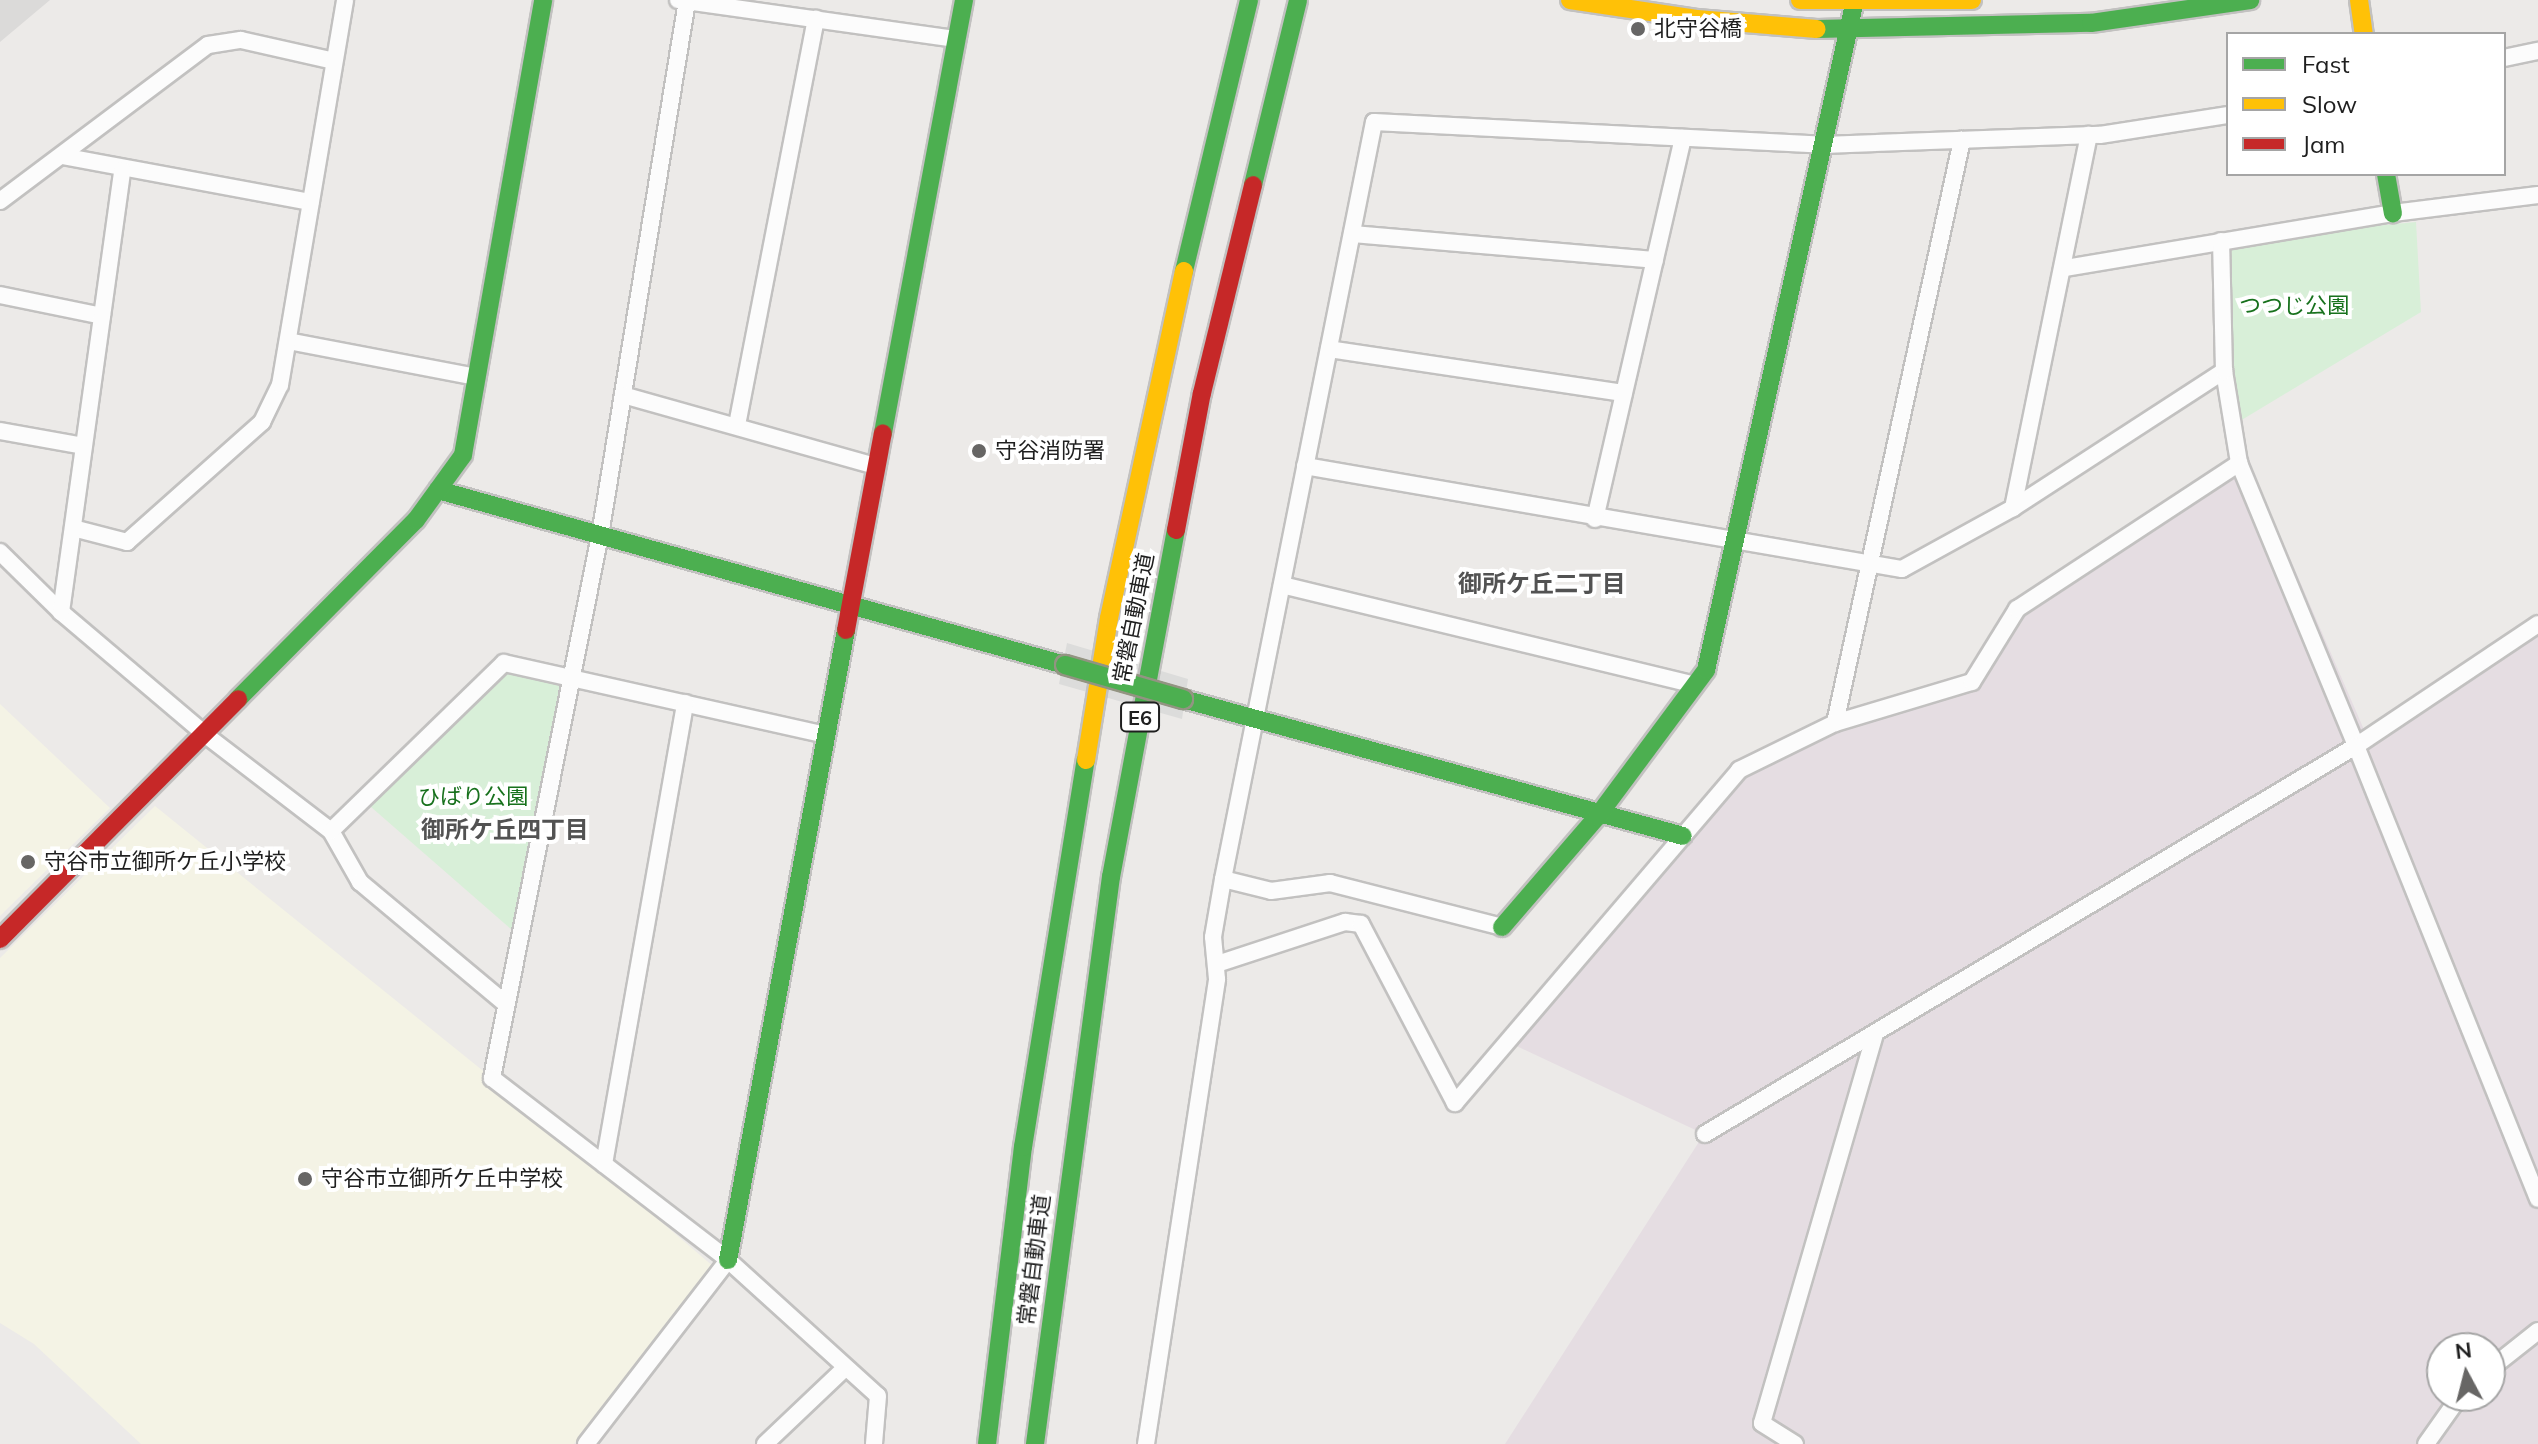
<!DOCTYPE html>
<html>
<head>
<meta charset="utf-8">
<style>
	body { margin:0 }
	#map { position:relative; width:2538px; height:1444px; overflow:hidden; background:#eceae8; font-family:Mulish,"Noto Sans JP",sans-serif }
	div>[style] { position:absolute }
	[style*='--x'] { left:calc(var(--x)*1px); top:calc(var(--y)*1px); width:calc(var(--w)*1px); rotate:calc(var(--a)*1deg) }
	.residential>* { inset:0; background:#dbdad9 }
	.industrial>* { inset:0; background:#e5dde2 }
	.education>* { inset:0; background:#f4f3e5 }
	.park>* { inset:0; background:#d8efd8 }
	.pier>* { inset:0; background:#dcdcdb }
	.roads { filter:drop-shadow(2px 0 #c2c1c0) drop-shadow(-2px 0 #c2c1c0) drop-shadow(0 2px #c2c1c0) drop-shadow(0 -2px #c2c1c0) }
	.street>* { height:16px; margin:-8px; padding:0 8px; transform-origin:8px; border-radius:8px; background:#fcfcfc }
	.fast>* { height:18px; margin:-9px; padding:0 9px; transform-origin:9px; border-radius:9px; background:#4caf50 }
	.slow>* { height:18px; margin:-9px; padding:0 9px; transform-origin:9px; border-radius:9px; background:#ffc107 }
	.jam>* { height:18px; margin:-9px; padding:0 9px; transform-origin:9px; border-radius:9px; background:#c62828 }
	.bridges { filter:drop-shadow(2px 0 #939482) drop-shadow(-2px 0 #939482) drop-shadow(0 2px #939482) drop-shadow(0 -2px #939482) }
	.fast-bridge>* { height:18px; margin:-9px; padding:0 9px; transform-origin:9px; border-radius:9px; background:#4caf50 }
	.dots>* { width:22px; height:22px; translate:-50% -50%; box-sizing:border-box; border:4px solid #fff; border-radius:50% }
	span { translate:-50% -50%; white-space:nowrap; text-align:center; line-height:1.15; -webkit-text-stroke:8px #fff; paint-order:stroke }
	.shield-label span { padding:2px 6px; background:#fff; border:2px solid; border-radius:6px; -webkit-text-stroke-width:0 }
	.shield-label { font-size:20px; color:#1f1f1f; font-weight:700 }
	.poi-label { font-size:22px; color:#1f1f1f }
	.left { translate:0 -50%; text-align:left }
	.park-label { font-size:22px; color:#18711d }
	.street-label { font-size:22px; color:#1f1f1f }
	.neighbourhood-label { font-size:24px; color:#525252; font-weight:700 }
	.legend { position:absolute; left:2226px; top:32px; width:280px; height:144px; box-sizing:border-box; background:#fff; border:2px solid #a5a5a5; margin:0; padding:10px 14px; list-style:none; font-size:24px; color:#1f1f1f }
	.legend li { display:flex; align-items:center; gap:16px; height:40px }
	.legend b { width:40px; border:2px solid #a5a5a5 }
	.north { position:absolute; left:2426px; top:1332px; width:80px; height:80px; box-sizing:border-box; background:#fff; border:2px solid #a5a5a5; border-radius:50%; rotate:353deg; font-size:22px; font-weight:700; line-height:32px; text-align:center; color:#1f1f1f }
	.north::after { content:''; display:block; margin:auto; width:28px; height:36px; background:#676665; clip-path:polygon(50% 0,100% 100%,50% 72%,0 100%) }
</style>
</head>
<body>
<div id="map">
	<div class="residential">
		<div style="clip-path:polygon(0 0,50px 0,0 42px)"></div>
	</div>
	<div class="industrial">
		<div style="clip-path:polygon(evenodd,2247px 459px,2368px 739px,2538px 629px,2538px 1444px,1505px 1444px,1704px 1134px,1508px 1042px,1695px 834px,1729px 785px,1847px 717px,1984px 676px,2011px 604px,2247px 459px,2442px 1348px,2490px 1348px,2490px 1396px,2442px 1396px,2442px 1348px)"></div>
	</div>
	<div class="education">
		<div style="clip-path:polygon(0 704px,110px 808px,0 916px)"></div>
		<div style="clip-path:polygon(155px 806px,508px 1091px,714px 1267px,574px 1444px,141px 1444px,34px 1344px,0 1323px,0 958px)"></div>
	</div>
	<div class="park">
		<div style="clip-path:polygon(2416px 222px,2421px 312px,2230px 427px,2221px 241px)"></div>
		<div style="clip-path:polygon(504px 663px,571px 678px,520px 937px,363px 800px)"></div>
	</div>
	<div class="pier">
		<div style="clip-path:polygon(1067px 643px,1188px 679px,1182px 719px,1059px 684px)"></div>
	</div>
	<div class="roads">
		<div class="street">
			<div style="--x:678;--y:0;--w:282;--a:8"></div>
			<div style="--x:687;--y:1;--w:541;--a:99.25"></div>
			<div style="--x:600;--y:535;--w:554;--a:101.25"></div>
			<div style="--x:492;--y:1078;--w:298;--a:37.6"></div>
			<div style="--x:728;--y:1260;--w:202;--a:42.2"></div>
			<div style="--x:878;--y:1396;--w:48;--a:94.8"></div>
			<div style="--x:2504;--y:58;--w:35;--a:-12"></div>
			<div style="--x:62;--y:156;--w:253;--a:10.5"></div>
			<div style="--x:0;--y:201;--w:260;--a:-36.9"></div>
			<div style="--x:208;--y:45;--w:33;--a:-9"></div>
			<div style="--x:241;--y:40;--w:95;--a:12.7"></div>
			<div style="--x:1352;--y:234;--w:304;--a:4.9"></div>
			<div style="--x:2065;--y:268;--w:333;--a:-9.5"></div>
			<div style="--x:2393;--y:213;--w:146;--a:-7.1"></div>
			<div style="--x:0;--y:295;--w:104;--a:11.6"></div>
			<div style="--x:288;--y:341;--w:191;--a:10.8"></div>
			<div style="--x:1329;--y:349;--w:298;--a:8.5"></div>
			<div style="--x:2224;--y:371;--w:93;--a:80.7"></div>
			<div style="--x:2239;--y:463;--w:306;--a:67.5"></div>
			<div style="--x:2356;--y:746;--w:219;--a:-33.8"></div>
			<div style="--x:623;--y:395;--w:263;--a:15.7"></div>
			<div style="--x:737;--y:425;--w:414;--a:-79"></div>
			<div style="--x:0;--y:431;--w:85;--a:10.1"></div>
			<div style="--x:1305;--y:466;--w:606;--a:9.79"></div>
			<div style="--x:1902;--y:569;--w:127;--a:-28.8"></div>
			<div style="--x:2013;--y:508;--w:252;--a:-33"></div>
			<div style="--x:2224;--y:371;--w:130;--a:-91.3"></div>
			<div style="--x:2013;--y:508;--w:381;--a:-78.5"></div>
			<div style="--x:1595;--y:519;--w:391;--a:-77"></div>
			<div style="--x:73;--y:528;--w:56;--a:14.5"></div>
			<div style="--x:127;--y:542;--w:181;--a:-41.6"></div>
			<div style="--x:262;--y:422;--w:41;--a:-64.1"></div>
			<div style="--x:280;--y:385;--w:390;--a:-80.4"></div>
			<div style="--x:0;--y:552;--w:86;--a:44.5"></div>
			<div style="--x:61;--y:612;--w:192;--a:40.3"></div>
			<div style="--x:207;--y:736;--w:156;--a:37.5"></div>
			<div style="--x:331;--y:831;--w:59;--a:60.4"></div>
			<div style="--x:360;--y:882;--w:190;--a:39.9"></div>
			<div style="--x:1282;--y:585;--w:425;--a:13.6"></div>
			<div style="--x:61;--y:612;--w:446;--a:-82.1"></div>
			<div style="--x:1835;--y:723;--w:597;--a:-77.71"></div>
			<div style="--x:331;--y:831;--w:241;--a:-44.2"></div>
			<div style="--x:504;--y:663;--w:330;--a:12.6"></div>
			<div style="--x:1223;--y:879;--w:49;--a:14"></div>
			<div style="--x:1271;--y:891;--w:60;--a:-7.7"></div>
			<div style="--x:1330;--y:883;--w:178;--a:14.3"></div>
			<div style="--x:1217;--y:964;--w:135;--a:-18.2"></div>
			<div style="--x:1345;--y:922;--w:16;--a:7"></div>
			<div style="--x:1361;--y:924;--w:202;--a:62.3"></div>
			<div style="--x:1455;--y:1103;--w:438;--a:-49.5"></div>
			<div style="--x:1739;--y:770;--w:107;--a:-26.1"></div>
			<div style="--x:1835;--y:723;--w:143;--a:-16.7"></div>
			<div style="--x:1972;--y:682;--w:86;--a:-58.3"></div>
			<div style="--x:2017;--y:609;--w:266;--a:-33.3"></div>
			<div style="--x:1705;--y:1134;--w:758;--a:-30.8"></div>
			<div style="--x:2356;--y:746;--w:488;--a:68.1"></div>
			<div style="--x:604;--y:1164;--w:468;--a:-80"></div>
			<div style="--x:2490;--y:1369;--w:61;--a:-38.4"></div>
			<div style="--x:586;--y:1444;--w:232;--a:-52.3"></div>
			<div style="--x:765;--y:1444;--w:110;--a:-43.5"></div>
			<div style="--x:1146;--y:1444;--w:470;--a:-81.3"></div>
			<div style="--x:1217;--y:979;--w:42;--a:-95.4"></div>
			<div style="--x:1213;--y:937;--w:59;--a:-80.2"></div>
			<div style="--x:1223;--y:879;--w:772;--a:-78.72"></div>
			<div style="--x:1374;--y:122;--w:450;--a:2.9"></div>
			<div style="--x:1823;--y:145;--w:277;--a:-2.1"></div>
			<div style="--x:2100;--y:135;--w:130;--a:-8.9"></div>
			<div style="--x:1795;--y:1444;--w:39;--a:-148"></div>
			<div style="--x:1762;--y:1423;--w:404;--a:-73.8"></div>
			<div style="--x:2426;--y:1444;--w:59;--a:-54.7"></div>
		</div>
		<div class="fast">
			<div style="--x:1817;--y:29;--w:274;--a:-1.3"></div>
			<div style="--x:2091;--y:23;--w:161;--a:-8.2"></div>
			<div style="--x:2386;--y:174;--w:40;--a:80"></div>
			<div style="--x:1253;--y:185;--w:190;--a:-76.3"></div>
			<div style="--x:1184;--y:271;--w:279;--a:-76.5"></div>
			<div style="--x:883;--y:433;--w:441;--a:-79.4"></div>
			<div style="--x:438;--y:490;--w:651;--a:15.59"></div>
			<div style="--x:238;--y:699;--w:252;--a:-45.2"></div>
			<div style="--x:416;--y:520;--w:80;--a:-54.1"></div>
			<div style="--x:463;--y:455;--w:462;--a:-80"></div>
			<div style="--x:1183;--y:699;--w:518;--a:15.32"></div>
			<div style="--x:1502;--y:927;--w:145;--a:-49.2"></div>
			<div style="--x:1597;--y:817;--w:183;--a:-53.4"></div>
			<div style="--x:1706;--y:670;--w:686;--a:-77.46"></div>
			<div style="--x:728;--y:1260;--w:641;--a:-79.39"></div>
			<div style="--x:987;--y:1444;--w:299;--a:-83.1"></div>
			<div style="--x:1023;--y:1147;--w:392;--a:-80.8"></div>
			<div style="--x:1035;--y:1444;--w:572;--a:-82.37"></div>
			<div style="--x:1111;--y:877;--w:353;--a:-79.4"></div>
		</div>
		<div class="slow">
			<div style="--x:1570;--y:0;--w:128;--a:8.5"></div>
			<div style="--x:1697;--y:19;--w:120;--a:4.8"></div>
			<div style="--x:1800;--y:0;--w:172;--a:0"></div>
			<div style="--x:2359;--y:0;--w:34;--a:82"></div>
			<div style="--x:1086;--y:760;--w:144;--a:-80.8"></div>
			<div style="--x:1109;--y:618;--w:355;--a:-77.8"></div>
		</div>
		<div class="jam">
			<div style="--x:1176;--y:530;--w:139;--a:-79.3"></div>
			<div style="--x:1202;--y:393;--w:214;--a:-76.2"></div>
			<div style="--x:846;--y:630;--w:200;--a:-79.4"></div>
			<div style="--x:0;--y:939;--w:338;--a:-45.2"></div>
		</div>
	</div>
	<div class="bridges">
		<div class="fast-bridge">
			<div style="--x:1065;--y:665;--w:123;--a:16.1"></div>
		</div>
	</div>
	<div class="dots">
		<div style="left:1638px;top:29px;background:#676665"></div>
		<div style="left:979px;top:451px;background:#676665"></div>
		<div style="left:28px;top:862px;background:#676665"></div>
		<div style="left:305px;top:1179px;background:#676665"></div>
	</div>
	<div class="shield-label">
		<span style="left:1140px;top:717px">E6</span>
	</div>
	<div class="poi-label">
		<span class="left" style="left:1654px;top:29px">北守谷橋</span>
		<span class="left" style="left:995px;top:451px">守谷消防署</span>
		<span class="left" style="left:44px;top:862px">守谷市立御所ケ丘小学校</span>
		<span class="left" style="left:321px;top:1179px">守谷市立御所ケ丘中学校</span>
	</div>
	<div class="park-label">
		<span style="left:2294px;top:306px">つつじ公園</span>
		<span style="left:473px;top:797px">ひばり公園</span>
	</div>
	<div class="street-label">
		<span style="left:1134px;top:618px;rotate:-79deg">常磐自動車道</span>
		<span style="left:1034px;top:1260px;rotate:-83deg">常磐自動車道</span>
	</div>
	<div class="neighbourhood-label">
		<span style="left:1542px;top:584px">御所ケ丘二丁目</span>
		<span style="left:505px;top:830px">御所ケ丘四丁目</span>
	</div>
	<ul class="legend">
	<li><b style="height:10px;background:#4caf50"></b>Fast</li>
	<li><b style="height:10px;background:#ffc107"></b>Slow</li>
	<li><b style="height:10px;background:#c62828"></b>Jam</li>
	</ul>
	<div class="north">N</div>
</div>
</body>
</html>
